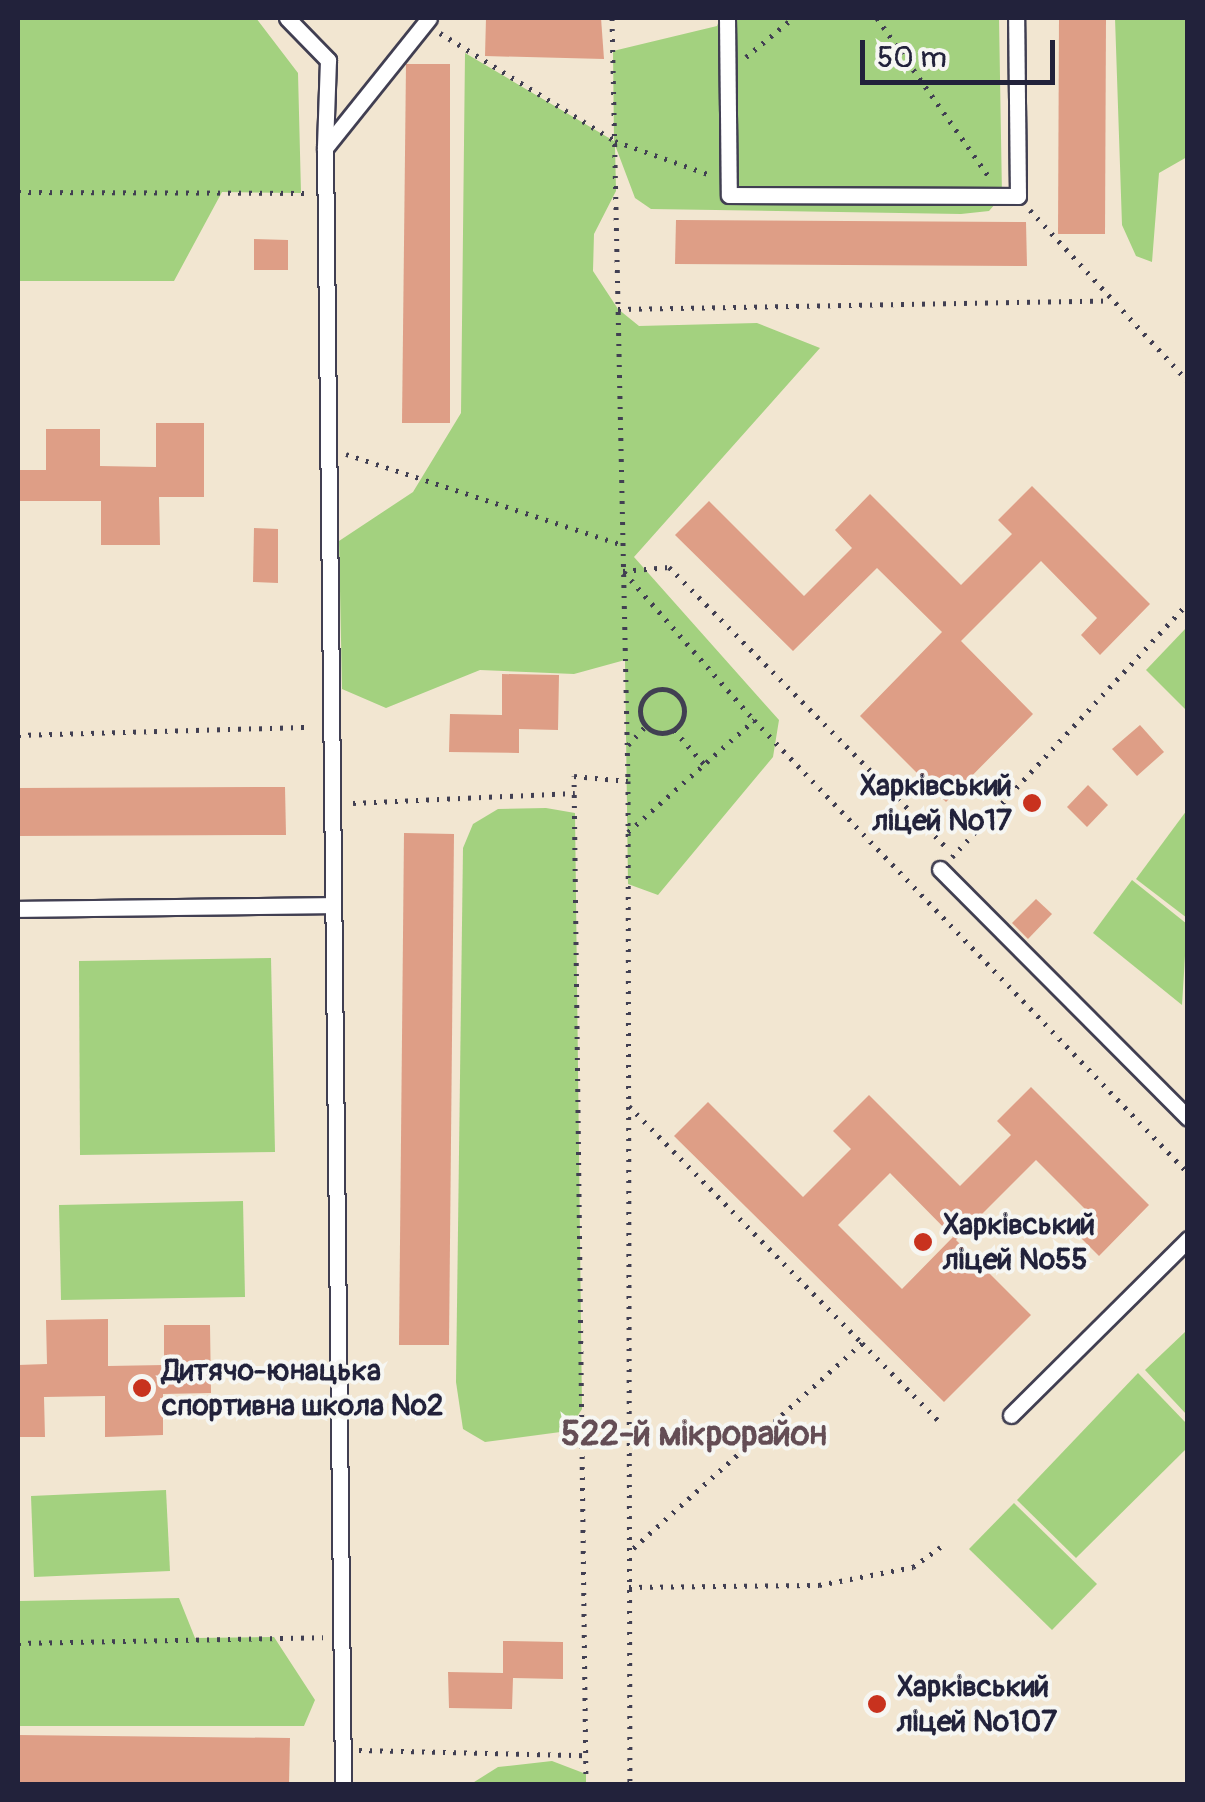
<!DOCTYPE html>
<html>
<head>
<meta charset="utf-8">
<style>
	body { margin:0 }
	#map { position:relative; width:1205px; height:1802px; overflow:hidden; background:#f2e6d1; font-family:Pangolin,sans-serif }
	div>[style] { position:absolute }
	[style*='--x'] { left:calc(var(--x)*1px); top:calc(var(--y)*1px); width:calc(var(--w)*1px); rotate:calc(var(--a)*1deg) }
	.green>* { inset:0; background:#a3d17f }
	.building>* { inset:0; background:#de9e86 }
	.path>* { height:5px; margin-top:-2.5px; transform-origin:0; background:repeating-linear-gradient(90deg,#413f52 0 2.5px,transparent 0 10.5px) }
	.path>.ring { margin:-2.5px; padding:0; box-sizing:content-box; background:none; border:5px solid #413f52; border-radius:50% }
	.roads { filter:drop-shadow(2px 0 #413f52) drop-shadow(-2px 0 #413f52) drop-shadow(0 2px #413f52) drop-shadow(0 -2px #413f52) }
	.lane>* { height:15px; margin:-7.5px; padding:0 7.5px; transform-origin:7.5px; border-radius:7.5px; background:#fff }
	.dots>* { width:28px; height:28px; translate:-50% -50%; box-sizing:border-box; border:5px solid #f6f6f2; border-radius:50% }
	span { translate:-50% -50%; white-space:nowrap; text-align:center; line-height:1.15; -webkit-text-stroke:8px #f6f6f2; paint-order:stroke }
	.poi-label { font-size:30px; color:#22223b; font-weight:700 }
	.right { translate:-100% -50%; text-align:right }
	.left { translate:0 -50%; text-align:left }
	.quarter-label { font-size:35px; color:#644d55; font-weight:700 }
	.frame { position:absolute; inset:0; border:20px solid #22223b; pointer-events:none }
	.scale { position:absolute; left:860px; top:40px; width:195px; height:45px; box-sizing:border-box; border:5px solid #22223b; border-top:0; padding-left:12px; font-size:30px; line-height:35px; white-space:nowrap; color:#22223b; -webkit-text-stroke:8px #f6f6f2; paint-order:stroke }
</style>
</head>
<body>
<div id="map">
	<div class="green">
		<div style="clip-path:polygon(18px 18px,256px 18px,298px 73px,301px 193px,222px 192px,174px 281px,18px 281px)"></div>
		<div style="clip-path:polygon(720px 18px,999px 18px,1002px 196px,989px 211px,961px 214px,651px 209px,635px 198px,615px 145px,616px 191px,594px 234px,593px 271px,618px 309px,639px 326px,757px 323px,820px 348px,634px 557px,779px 720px,773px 757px,658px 895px,628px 884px,625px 660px,574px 674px,480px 670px,386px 708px,342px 689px,339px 541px,413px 492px,461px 413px,465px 53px,614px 141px,613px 51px,717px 26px)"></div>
		<div style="clip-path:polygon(1115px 18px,1187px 18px,1187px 157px,1159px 173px,1152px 262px,1136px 256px,1122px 225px)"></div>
		<div style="clip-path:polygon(1187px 627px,1187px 711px,1146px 670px)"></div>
		<div style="clip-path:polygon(546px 808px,575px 813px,582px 1409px,568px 1431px,485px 1442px,463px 1429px,456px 1382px,463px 848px,473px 824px,498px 809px)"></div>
		<div style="clip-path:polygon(1187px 810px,1187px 918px,1136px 879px)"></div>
		<div style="clip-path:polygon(1132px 880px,1187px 924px,1182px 1005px,1093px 933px)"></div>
		<div style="clip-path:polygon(271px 958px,275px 1152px,80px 1155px,79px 961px)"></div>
		<div style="clip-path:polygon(243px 1201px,245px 1297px,61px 1300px,59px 1205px)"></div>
		<div style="clip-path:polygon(1185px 1332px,1188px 1335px,1187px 1415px,1145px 1370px)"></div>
		<div style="clip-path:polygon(1138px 1373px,1187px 1424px,1187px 1448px,1076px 1558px,1017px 1500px)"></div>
		<div style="clip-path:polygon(166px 1490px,170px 1571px,34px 1577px,31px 1496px)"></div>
		<div style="clip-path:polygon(1014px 1503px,1097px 1584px,1052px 1630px,969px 1549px)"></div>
		<div style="clip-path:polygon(179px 1598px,195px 1638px,274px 1637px,315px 1700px,304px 1726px,18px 1726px,18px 1601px)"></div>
		<div style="clip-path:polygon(552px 1761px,586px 1774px,586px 1784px,471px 1784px,498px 1767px)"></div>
	</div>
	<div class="building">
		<div style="clip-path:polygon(486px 18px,601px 18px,604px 59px,485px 56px)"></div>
		<div style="clip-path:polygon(1059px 18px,1106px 18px,1105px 234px,1058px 234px)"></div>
		<div style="clip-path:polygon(406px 64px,450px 64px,450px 423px,402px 423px)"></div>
		<div style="clip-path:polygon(676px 220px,1026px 222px,1027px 266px,675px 264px)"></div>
		<div style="clip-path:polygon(254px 239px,288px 240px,288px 270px,254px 270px)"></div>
		<div style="clip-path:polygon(156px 423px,204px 423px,204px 497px,159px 497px,160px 545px,101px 545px,101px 501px,18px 501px,18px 470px,46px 470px,46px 429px,100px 429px,100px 466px,156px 467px)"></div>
		<div style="clip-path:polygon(1032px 486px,1150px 604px,1100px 655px,1081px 635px,1097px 618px,1041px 561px,961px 641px,1033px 714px,946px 802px,860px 716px,942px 632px,877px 568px,793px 651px,675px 535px,709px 501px,804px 596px,852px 548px,835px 530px,870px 494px,961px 585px,1012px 534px,998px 520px)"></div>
		<div style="clip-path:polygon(254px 528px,278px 529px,278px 583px,253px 582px)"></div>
		<div style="clip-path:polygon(502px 674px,559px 675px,558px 730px,519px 729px,519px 753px,449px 752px,450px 714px,502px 715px)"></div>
		<div style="clip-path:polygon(1140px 725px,1164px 752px,1137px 776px,1112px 749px)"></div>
		<div style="clip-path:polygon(1088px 785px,1108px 805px,1087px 827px,1067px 807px)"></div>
		<div style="clip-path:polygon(285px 787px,286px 835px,18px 836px,18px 788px)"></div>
		<div style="clip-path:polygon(404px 833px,454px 834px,449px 1345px,399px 1345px)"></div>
		<div style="clip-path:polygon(1036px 899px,1052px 914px,1028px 939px,1012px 923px)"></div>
		<div style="clip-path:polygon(1031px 1087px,1149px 1205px,1099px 1256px,1079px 1236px,1095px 1219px,1036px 1160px,956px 1240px,890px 1173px,838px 1225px,902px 1289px,953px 1237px,1031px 1315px,944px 1402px,674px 1136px,708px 1102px,803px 1197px,851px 1149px,833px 1131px,869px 1095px,960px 1186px,1011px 1135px,997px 1121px)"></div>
		<div style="clip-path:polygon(108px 1319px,108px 1366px,164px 1365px,164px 1325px,210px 1325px,211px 1393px,163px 1394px,163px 1435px,105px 1437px,105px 1396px,44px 1397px,45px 1437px,18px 1437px,18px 1365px,47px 1364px,46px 1320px)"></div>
		<div style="clip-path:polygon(503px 1641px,563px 1642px,563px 1679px,513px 1678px,512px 1709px,449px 1708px,448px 1672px,503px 1673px)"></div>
		<div style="clip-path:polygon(18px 1735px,290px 1738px,289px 1784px,18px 1784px)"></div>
	</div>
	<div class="path">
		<div style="--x:612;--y:18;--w:763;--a:88.8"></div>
		<div style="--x:628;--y:781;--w:1003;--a:89.89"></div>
		<div style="--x:877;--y:18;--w:194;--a:54.8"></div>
		<div style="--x:440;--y:33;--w:206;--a:31.7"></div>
		<div style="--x:615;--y:141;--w:102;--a:19.5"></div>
		<div style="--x:746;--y:57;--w:61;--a:-39.7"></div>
		<div style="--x:18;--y:192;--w:286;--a:0.2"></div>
		<div style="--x:1030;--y:210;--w:233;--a:47.3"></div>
		<div style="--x:618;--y:309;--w:492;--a:-1"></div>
		<div style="--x:346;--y:454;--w:292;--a:18.2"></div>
		<div style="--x:623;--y:571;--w:46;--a:-5"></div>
		<div style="--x:669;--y:567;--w:397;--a:45.3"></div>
		<div style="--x:624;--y:572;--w:197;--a:48.7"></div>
		<div class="ring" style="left:640px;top:689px;width:39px;height:39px"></div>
		<div style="--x:674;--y:730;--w:45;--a:48.6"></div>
		<div style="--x:18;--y:735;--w:293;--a:-1.6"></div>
		<div style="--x:628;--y:745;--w:26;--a:-47"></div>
		<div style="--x:353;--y:803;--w:222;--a:-2.6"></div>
		<div style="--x:628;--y:832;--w:169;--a:-41.6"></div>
		<div style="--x:754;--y:720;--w:627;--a:46.23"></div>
		<div style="--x:952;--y:857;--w:347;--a:-47.1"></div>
		<div style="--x:629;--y:1106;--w:332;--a:45.5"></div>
		<div style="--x:862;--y:1343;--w:313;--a:138.1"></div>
		<div style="--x:862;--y:1343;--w:114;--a:45.4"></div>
		<div style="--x:629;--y:1587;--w:190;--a:-0.6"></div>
		<div style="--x:819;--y:1585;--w:96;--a:-10.8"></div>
		<div style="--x:913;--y:1567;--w:34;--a:-36"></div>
		<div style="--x:18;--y:1643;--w:305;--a:-1.1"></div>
		<div style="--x:359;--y:1750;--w:227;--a:1.3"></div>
		<div style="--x:586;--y:1784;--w:1008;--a:-90.68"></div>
		<div style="--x:574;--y:776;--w:54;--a:5.3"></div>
	</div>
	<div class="roads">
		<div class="lane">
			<div style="--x:287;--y:18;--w:59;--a:45.7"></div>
			<div style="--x:328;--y:60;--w:87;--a:92"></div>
			<div style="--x:727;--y:18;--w:177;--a:89.4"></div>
			<div style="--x:729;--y:195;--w:289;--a:0.2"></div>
			<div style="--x:1018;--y:196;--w:178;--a:-90.6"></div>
			<div style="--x:940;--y:869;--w:351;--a:45.1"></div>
			<div style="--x:18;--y:909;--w:315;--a:-0.7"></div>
			<div style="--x:1011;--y:1415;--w:250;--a:-44.8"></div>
			<div style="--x:343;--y:1784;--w:1636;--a:-90.63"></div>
			<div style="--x:325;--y:148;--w:166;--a:-51.3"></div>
		</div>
	</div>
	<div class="dots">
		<div style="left:1032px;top:803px;background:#c8321e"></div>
		<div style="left:923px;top:1242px;background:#c8321e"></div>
		<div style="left:142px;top:1388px;background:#c8321e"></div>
		<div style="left:877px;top:1704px;background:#c8321e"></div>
	</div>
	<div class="poi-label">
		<span class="right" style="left:1012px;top:803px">Харківський<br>ліцей №17</span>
		<span class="left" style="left:943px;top:1242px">Харківський<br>ліцей №55</span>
		<span class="left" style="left:162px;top:1388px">Дитячо-юнацька<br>спортивна школа №2</span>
		<span class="left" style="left:897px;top:1704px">Харківський<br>ліцей №107</span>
	</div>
	<div class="quarter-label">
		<span style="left:694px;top:1434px">522-й мікрорайон</span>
	</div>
	<div class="frame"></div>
	<div class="scale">50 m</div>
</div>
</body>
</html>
